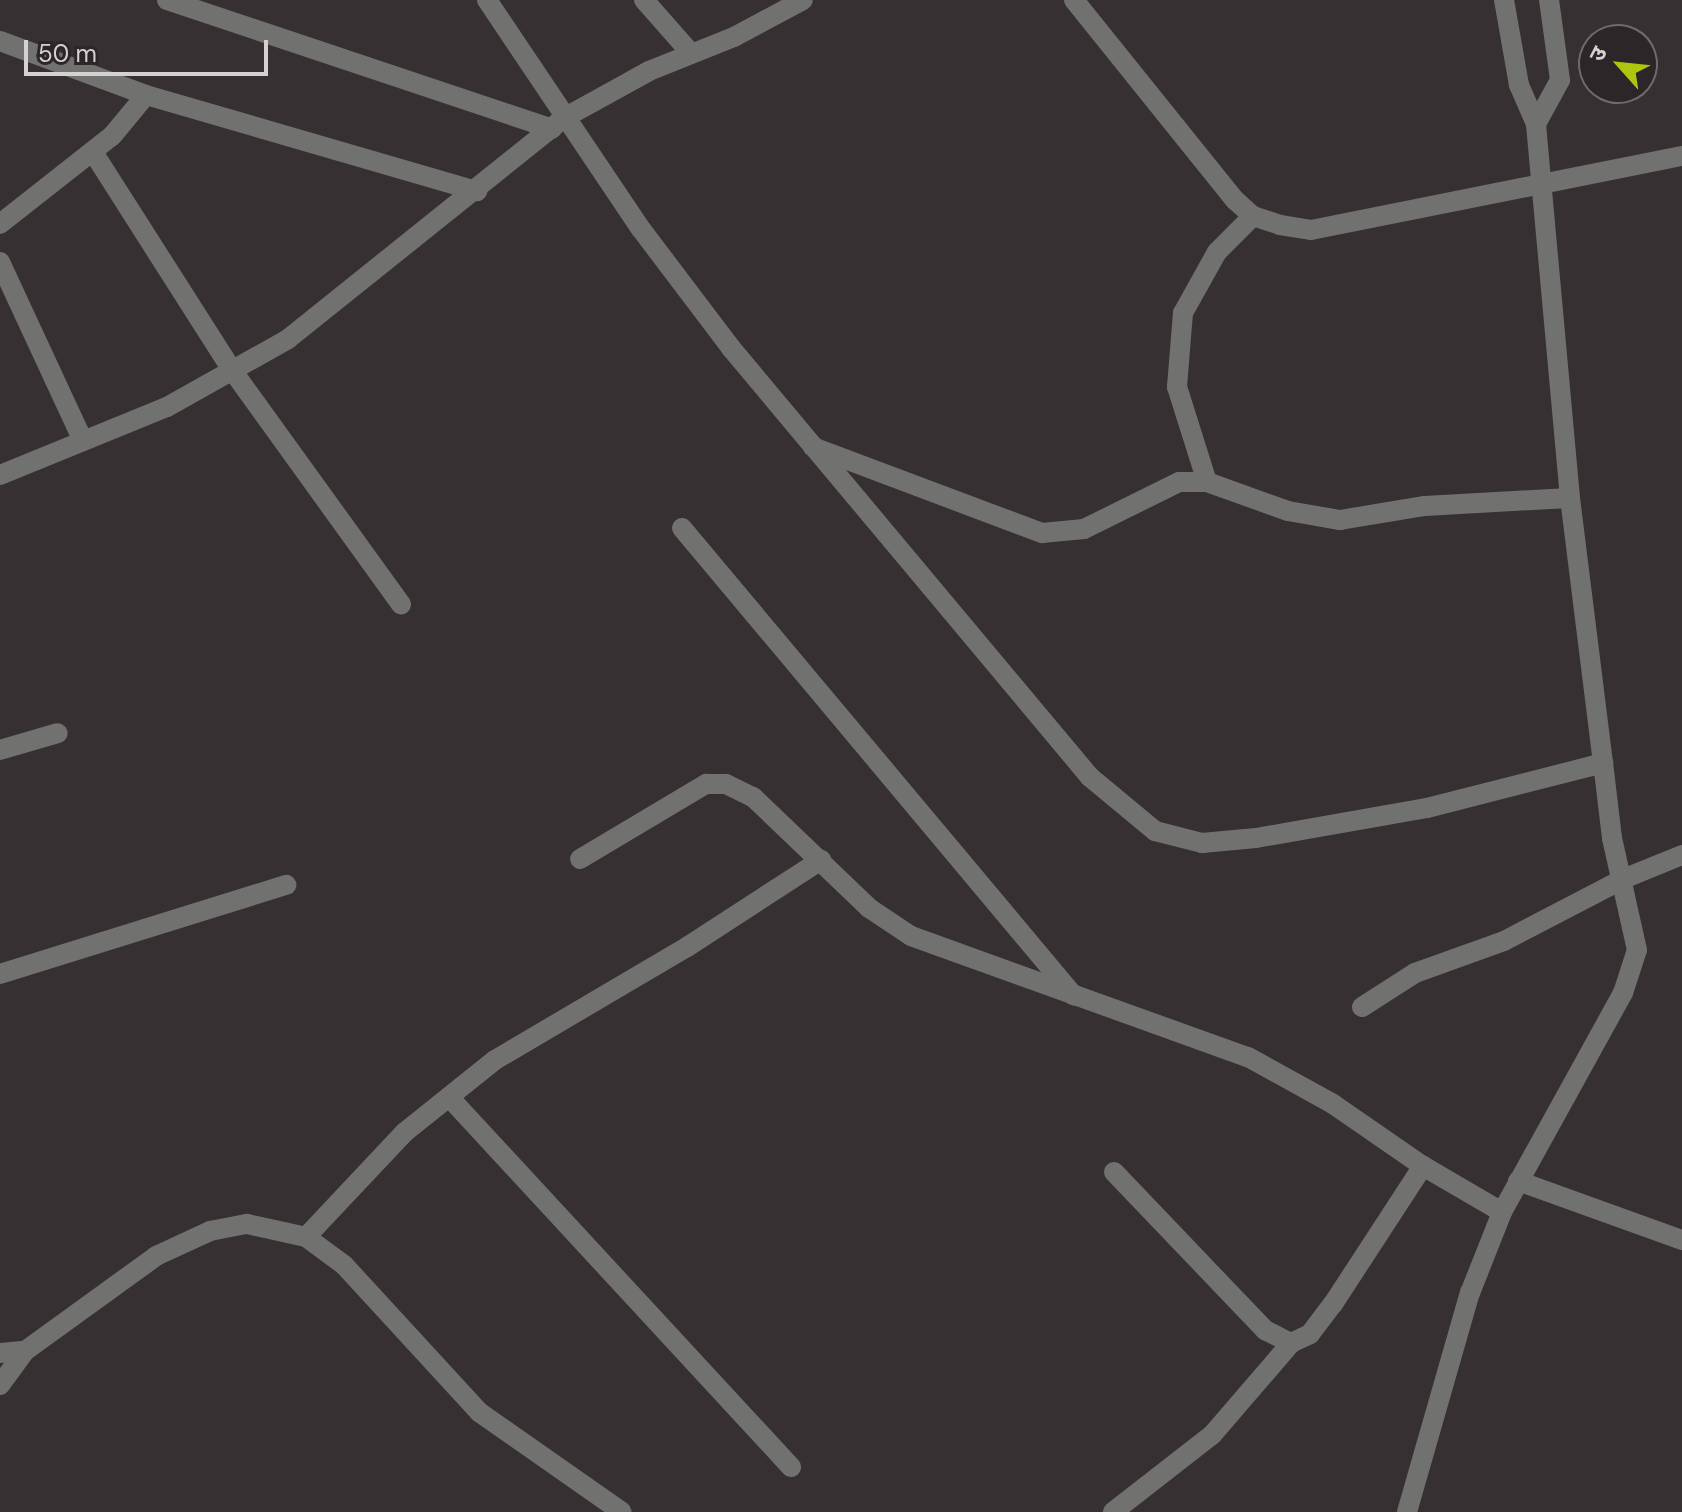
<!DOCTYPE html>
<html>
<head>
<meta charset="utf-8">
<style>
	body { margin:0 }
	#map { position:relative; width:1682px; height:1512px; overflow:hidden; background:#363032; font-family:"DM Sans","Noto Sans Devanagari",sans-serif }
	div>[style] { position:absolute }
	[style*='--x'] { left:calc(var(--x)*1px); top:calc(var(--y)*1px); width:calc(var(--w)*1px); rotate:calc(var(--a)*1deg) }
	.minor>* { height:20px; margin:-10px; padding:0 10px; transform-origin:10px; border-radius:10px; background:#71726f }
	span { translate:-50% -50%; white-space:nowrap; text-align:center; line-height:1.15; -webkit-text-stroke:8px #2c2628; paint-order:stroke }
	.north { position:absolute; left:1578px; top:24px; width:80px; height:80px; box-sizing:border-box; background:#2c2628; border:2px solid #706a6c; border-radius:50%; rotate:297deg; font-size:22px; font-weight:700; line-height:32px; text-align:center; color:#d5d1d2 }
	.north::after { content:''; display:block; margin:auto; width:28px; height:36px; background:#adc60f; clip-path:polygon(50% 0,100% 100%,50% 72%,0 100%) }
	.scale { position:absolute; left:24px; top:40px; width:244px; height:36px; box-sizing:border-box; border:4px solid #d5d1d2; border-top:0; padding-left:10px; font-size:24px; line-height:28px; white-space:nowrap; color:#d5d1d2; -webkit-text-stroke:6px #2c2628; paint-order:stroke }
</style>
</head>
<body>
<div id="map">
	<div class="minor">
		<div style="--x:167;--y:0;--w:406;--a:18.5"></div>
		<div style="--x:487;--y:0;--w:276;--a:56.1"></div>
		<div style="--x:641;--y:229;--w:149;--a:52.9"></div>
		<div style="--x:731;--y:348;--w:559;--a:50.08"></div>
		<div style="--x:1090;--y:777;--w:85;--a:39.7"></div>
		<div style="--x:1155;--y:831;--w:49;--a:14.3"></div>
		<div style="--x:1202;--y:843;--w:54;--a:-5.3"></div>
		<div style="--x:1256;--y:838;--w:174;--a:-10"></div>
		<div style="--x:1427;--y:808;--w:182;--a:-14.3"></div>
		<div style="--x:644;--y:0;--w:68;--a:48.6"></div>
		<div style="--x:1074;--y:0;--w:257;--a:51.2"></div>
		<div style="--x:1235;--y:200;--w:24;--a:42"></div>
		<div style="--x:1253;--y:216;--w:28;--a:18"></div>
		<div style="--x:1280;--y:225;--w:31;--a:9"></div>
		<div style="--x:1311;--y:230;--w:378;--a:-11.3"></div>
		<div style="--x:0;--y:41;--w:156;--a:20.3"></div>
		<div style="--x:146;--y:95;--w:345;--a:16.2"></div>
		<div style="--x:1536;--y:124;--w:50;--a:-61.4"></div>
		<div style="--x:1560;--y:80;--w:81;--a:-97.8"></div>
		<div style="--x:93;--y:152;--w:259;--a:57.5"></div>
		<div style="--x:232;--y:370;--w:289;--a:54.2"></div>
		<div style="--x:0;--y:224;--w:142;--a:-38.2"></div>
		<div style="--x:112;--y:136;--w:53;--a:-50.3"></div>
		<div style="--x:0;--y:262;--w:197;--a:65.1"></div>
		<div style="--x:813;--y:447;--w:245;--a:20.6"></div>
		<div style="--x:1042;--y:533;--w:42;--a:-5.4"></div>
		<div style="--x:1084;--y:529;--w:106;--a:-26.3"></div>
		<div style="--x:1179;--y:482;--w:28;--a:0"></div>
		<div style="--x:1207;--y:482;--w:86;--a:19.7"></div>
		<div style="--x:1288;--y:511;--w:53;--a:9.8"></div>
		<div style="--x:1340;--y:520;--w:86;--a:-9.4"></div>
		<div style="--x:1425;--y:506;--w:145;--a:-3.2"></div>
		<div style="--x:0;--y:475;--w:180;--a:-22.2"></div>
		<div style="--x:167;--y:407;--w:139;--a:-29.3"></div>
		<div style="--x:288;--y:339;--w:354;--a:-38.7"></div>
		<div style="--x:564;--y:118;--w:97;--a:-28.9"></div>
		<div style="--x:649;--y:71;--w:92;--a:-21.8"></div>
		<div style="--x:734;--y:37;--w:78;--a:-28.2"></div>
		<div style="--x:1207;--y:482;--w:100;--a:-107.5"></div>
		<div style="--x:1177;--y:387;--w:74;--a:-85.4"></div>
		<div style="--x:1183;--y:313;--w:70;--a:-60.9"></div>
		<div style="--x:1217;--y:252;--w:51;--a:-45"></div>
		<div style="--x:682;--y:528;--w:610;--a:50.05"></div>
		<div style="--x:0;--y:750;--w:60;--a:-16.3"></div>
		<div style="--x:580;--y:859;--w:147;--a:-30.8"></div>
		<div style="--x:706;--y:784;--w:20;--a:0"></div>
		<div style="--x:726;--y:784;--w:30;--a:26"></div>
		<div style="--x:753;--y:797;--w:161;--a:43.7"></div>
		<div style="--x:869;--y:908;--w:50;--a:33.7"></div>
		<div style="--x:911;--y:936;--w:358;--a:19.8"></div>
		<div style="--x:1248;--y:1057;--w:97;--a:28.9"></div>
		<div style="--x:1333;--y:1104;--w:109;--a:34.6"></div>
		<div style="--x:1423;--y:1166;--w:91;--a:30.2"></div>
		<div style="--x:0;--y:974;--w:300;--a:-17.3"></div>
		<div style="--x:1362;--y:1007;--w:63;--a:-32.7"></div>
		<div style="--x:1415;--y:973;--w:95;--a:-19.8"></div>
		<div style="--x:1504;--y:941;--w:134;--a:-27.5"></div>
		<div style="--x:1623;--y:879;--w:64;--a:-22.1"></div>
		<div style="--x:449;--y:1097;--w:504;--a:47.25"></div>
		<div style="--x:1114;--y:1172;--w:219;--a:46.3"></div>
		<div style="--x:1265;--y:1330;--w:29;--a:27"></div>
		<div style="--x:1291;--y:1343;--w:21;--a:-25"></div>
		<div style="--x:1310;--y:1334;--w:38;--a:-53"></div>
		<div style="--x:1333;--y:1304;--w:165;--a:-56.9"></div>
		<div style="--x:1518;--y:1181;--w:174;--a:19.8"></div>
		<div style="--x:306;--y:1237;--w:144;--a:-46.7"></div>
		<div style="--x:405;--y:1132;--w:115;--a:-38.7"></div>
		<div style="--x:495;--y:1060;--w:223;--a:-30.5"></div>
		<div style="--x:687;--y:947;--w:160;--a:-33"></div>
		<div style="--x:0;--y:1353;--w:25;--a:-5"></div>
		<div style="--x:25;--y:1351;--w:162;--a:-35.9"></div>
		<div style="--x:156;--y:1256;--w:60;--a:-24.8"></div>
		<div style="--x:210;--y:1231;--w:38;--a:-11"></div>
		<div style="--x:247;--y:1224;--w:60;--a:12.4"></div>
		<div style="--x:306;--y:1237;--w:47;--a:36.4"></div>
		<div style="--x:344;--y:1265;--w:200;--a:47.4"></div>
		<div style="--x:479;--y:1412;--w:174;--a:35"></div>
		<div style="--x:0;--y:1385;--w:42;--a:-53.7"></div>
		<div style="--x:1113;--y:1512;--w:125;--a:-37.9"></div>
		<div style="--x:1212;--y:1435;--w:121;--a:-49.3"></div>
		<div style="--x:1407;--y:1512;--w:228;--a:-74"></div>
		<div style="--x:1470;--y:1293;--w:87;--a:-68.4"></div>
		<div style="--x:1502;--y:1212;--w:250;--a:-61.1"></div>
		<div style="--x:1623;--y:993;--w:45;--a:-72"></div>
		<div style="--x:1637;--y:950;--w:115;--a:-102.6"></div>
		<div style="--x:1612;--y:838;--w:76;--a:-96.8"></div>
		<div style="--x:1603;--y:763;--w:267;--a:-97.1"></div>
		<div style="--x:1570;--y:498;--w:376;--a:-95.2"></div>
		<div style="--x:1536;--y:124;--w:43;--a:-113.6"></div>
		<div style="--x:1519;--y:85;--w:86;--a:-100"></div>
	</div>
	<div class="north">उ</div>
	<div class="scale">50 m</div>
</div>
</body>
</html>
